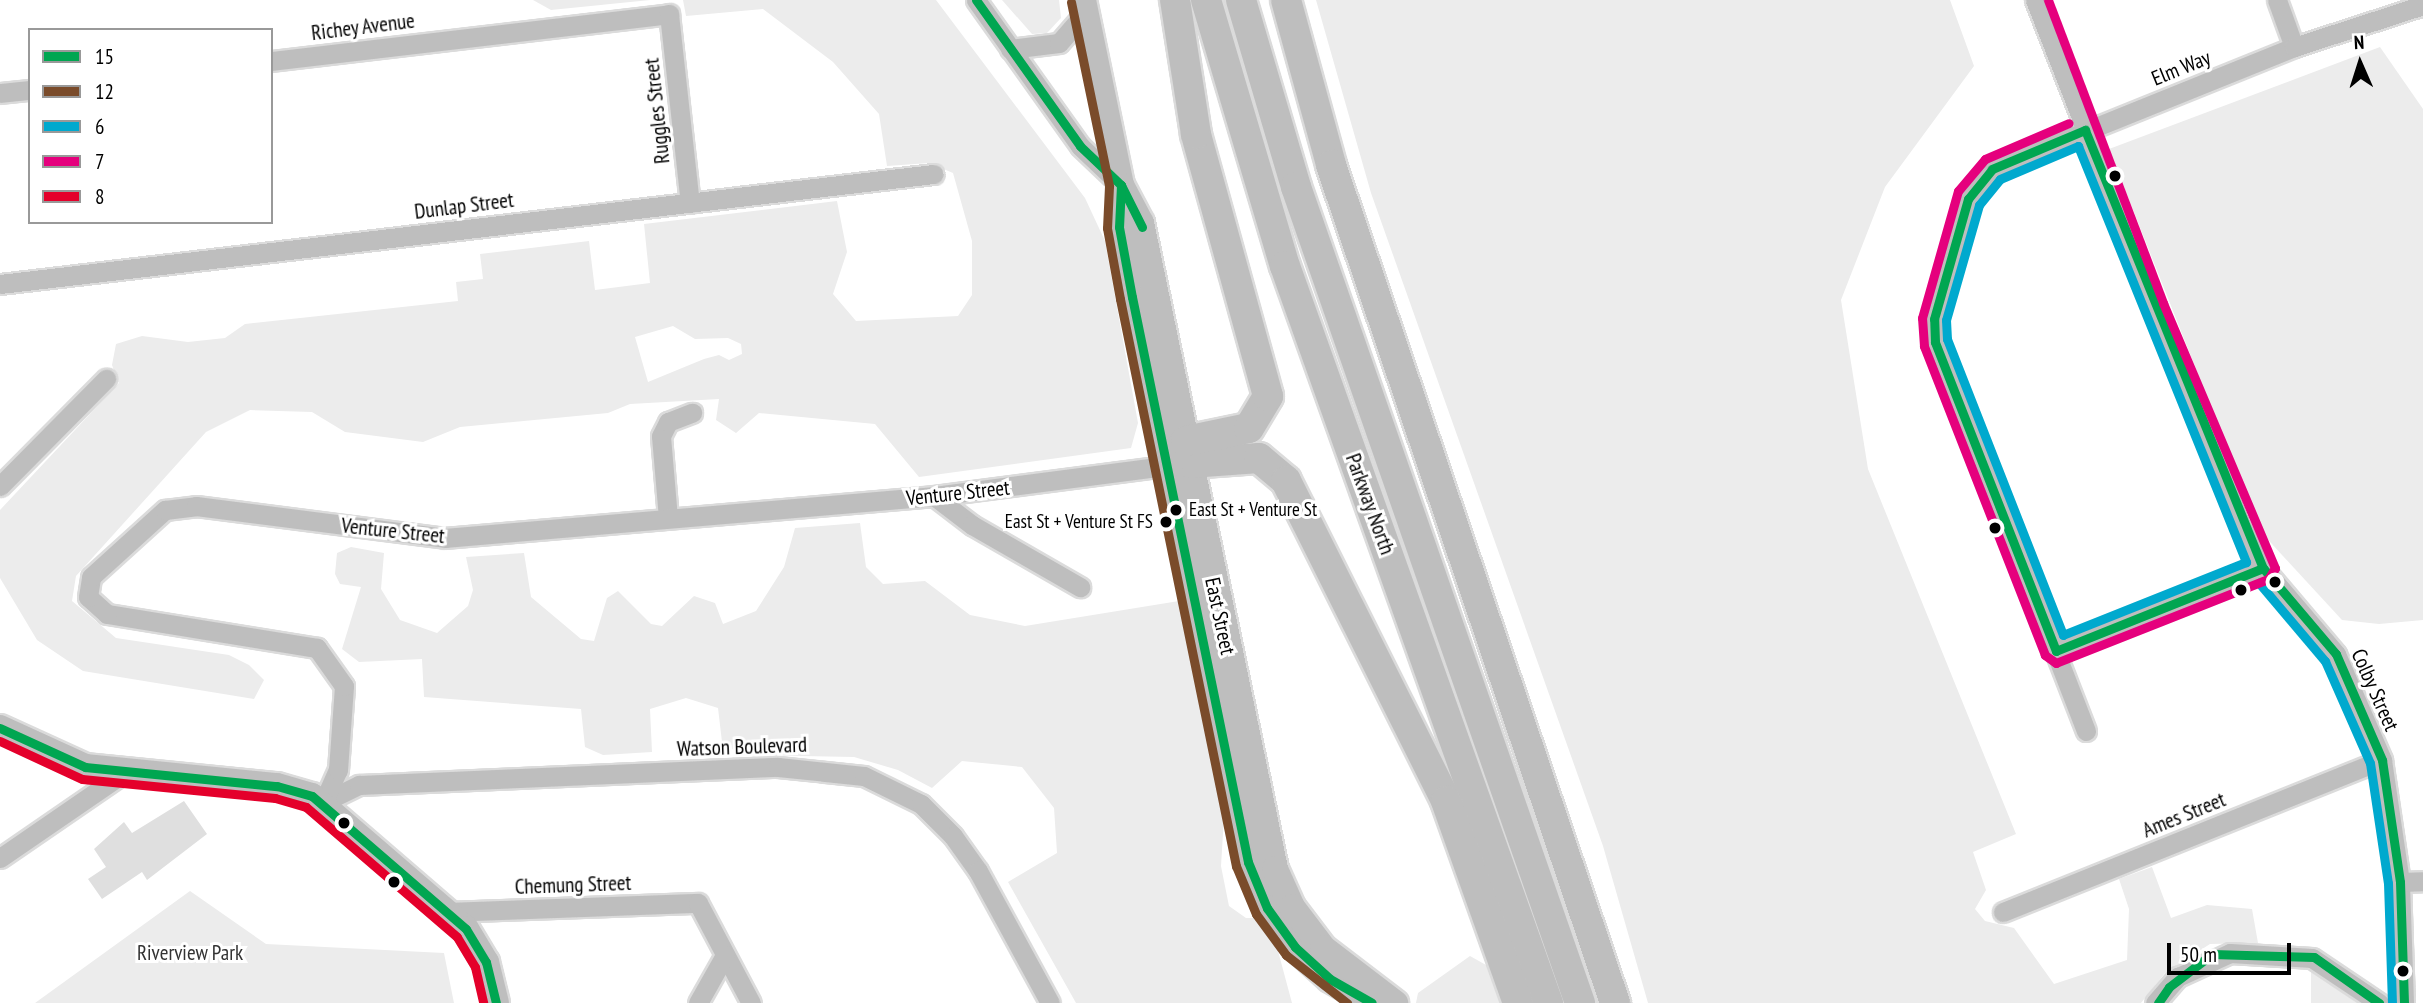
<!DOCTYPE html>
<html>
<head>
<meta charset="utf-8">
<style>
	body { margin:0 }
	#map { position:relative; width:2423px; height:1003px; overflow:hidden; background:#fff; font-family:"PT Sans Narrow",sans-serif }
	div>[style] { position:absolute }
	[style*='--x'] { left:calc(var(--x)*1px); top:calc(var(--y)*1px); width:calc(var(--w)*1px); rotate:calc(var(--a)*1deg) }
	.green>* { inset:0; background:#ececec }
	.building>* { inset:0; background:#dfdfdf }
	.roads { filter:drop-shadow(2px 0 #dbdbdb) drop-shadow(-2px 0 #dbdbdb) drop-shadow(0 2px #dbdbdb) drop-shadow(0 -2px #dbdbdb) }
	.minor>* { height:19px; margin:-9.5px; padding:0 9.5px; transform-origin:9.5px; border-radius:9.5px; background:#bebebe }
	.major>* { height:26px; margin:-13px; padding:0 13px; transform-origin:13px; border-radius:13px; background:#bebebe }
	.highway>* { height:30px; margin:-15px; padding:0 15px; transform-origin:15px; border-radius:15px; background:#bebebe }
	.bus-1>* { height:9px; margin:-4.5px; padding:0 4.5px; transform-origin:4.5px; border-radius:4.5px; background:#00a651 }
	.bus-2>* { height:9px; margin:-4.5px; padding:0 4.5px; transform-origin:4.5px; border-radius:4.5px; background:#7a4b2a }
	.bus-3>* { height:9px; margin:-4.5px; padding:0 4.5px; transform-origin:4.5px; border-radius:4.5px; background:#00a9ce }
	.bus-4>* { height:9px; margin:-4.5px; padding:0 4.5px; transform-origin:4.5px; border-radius:4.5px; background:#e5007d }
	.bus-5>* { height:9px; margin:-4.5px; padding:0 4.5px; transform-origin:4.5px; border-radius:4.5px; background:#e4002b }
	.dots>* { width:19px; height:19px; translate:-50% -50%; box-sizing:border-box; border:4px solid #fff; border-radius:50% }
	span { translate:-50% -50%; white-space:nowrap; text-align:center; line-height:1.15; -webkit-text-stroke:6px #fff; paint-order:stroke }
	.bus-label { font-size:19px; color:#000 }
	.left { translate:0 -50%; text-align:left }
	.right { translate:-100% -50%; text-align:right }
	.street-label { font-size:21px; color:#000 }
	.park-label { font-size:21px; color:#333 }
	.legend { position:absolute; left:28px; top:28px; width:245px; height:196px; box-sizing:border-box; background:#fff; border:2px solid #999; margin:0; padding:9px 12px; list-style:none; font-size:21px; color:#000 }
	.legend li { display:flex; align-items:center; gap:14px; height:35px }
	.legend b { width:35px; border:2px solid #999 }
	.north { position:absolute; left:2325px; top:28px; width:70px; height:70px; -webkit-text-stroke:5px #fff; paint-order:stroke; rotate:357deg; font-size:19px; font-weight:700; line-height:28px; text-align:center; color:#000 }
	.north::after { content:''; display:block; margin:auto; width:24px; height:32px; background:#000; clip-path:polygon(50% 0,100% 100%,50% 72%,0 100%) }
	.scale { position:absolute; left:2167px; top:943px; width:124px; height:32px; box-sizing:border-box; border:4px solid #000; border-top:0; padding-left:9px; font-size:21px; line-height:24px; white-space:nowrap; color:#000; -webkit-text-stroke:5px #fff; paint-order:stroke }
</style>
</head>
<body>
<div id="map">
	<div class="green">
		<div style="clip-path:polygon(533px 0,650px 0,551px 10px)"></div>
		<div style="clip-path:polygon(evenodd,683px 0,936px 0,1085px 198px,1105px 241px,1138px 423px,1131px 448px,919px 477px,875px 424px,759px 413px,736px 433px,716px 420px,719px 399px,630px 404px,608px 413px,460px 427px,423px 442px,345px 432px,312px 412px,250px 410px,206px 432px,76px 576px,72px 601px,116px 638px,229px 655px,249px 665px,264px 680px,254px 699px,83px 671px,37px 640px,0 578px,0 510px,119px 383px,112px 365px,116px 344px,142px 336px,188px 342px,225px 338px,245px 324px,458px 301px,456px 282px,483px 279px,480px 254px,589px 241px,595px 290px,650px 283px,644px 224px,837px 201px,847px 252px,833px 294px,856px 321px,958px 316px,972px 295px,972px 241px,953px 173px,929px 163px,887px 166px,879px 114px,833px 62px,763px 9px,686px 16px,683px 0,673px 326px,695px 339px,728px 338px,741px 344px,742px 354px,729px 360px,719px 355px,704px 359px,648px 382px,635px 337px,673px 326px)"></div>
		<div style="clip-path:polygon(1002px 0,1059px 0,1061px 18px,1047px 33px,1032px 34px)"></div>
		<div style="clip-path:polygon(1316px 0,1950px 0,1974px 66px,1885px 187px,1841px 300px,1868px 469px,2016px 834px,1973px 852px,1986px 890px,1975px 909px,1985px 921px,2014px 928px,2054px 984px,2127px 960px,2129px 909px,2119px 879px,2152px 867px,2171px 918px,2207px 905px,2252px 909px,2258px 943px,2210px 944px,2165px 973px,2141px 1003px,1648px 1003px,1603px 846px,1371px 193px)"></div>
		<div style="clip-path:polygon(2380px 47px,2423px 109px,2423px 620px,2379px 624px,2342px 620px,2260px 531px,2109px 149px)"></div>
		<div style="clip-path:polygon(860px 523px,866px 567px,883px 584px,925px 581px,970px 615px,1025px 626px,1179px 601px,1224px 817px,1221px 866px,1229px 906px,1246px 918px,1261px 918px,1274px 936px,1292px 1003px,1076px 1003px,1008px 882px,1057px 853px,1054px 808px,1022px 767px,962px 761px,932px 788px,898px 770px,854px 757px,741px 755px,722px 742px,718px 708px,686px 698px,650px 709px,652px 752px,603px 755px,585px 747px,581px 709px,424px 697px,422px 659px,359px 662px,342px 649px,361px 587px,340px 584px,335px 574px,337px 553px,351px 547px,384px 553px,381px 589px,400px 620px,437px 633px,468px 606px,473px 590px,466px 557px,524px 553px,531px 597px,581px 639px,594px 641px,607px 598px,618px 591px,651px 624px,662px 626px,694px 596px,715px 603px,723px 624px,756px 611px,784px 567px,795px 528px)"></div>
		<div style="clip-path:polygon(190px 891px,266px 944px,444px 953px,454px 1003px,35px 1003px)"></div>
		<div style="clip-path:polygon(1470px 956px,1495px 970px,1503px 1003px,1416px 1003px,1418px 993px)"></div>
		<div style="clip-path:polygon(2311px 971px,2357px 1003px,2311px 1003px)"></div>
	</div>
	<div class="building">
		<div style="clip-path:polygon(184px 801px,207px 834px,147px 880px,142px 872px,102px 899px,88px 879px,106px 867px,94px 849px,124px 822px,132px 833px)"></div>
	</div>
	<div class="roads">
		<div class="minor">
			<div style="--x:976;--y:0;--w:179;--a:54.5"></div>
			<div style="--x:1080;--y:146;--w:57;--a:43.6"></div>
			<div style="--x:2035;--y:0;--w:564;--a:68.58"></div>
			<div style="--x:2241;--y:525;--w:48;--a:62.9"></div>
			<div style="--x:2263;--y:568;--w:113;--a:49.7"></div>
			<div style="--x:2336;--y:654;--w:116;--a:66.5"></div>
			<div style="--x:2382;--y:760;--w:123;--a:81.6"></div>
			<div style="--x:2400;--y:882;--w:121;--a:88.1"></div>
			<div style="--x:2277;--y:0;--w:50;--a:70.1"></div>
			<div style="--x:1010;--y:49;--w:49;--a:-7"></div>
			<div style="--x:1059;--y:43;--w:40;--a:-49"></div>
			<div style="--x:271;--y:61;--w:401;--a:-6.7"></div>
			<div style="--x:669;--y:14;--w:190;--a:83.7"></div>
			<div style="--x:0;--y:93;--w:30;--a:-6"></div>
			<div style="--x:0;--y:284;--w:940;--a:-6.72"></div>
			<div style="--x:0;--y:486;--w:151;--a:-45.3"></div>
			<div style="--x:934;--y:496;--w:48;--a:37.3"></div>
			<div style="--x:972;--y:525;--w:125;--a:29.9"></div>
			<div style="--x:668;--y:518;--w:82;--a:-94.9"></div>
			<div style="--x:661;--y:436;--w:16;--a:-63"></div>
			<div style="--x:668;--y:422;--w:26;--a:-21"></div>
			<div style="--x:2056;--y:651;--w:223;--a:-21.8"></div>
			<div style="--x:2086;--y:731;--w:417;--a:-111.2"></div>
			<div style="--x:1935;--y:342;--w:23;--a:-92"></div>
			<div style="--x:1934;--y:319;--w:125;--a:-74.2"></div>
			<div style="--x:1968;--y:199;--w:38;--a:-51"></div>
			<div style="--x:1992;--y:169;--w:326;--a:-22"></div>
			<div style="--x:2294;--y:47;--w:136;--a:-18"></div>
			<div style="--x:326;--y:801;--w:37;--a:-26"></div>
			<div style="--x:359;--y:785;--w:419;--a:-2.5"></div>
			<div style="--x:778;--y:767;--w:86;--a:6"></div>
			<div style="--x:864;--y:776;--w:64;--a:26.2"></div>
			<div style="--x:921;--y:804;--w:45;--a:45"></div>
			<div style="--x:953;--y:836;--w:43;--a:54.5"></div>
			<div style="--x:978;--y:871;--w:150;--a:61.4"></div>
			<div style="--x:323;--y:803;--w:36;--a:-66"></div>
			<div style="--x:338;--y:770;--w:84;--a:-85.9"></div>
			<div style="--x:344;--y:686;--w:47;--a:-125.4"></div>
			<div style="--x:317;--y:648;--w:213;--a:-170.8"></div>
			<div style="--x:107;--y:614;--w:25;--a:-138"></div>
			<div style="--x:88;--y:597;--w:20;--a:-81"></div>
			<div style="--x:91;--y:577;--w:100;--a:-42.2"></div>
			<div style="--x:165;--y:510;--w:31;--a:-7"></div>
			<div style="--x:196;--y:506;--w:251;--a:7.3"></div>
			<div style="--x:445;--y:538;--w:491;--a:-4.9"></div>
			<div style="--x:934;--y:496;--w:233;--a:-7.4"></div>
			<div style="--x:0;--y:858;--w:148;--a:-34.5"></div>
			<div style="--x:2400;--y:882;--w:23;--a:-2"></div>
			<div style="--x:449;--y:912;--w:249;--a:-2.1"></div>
			<div style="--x:698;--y:903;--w:113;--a:62.1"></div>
			<div style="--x:2003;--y:912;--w:408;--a:-21.9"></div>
			<div style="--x:698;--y:1003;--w:55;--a:-60.6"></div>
			<div style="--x:2155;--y:1003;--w:35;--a:-49"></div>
			<div style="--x:2178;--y:977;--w:57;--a:-24.8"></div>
			<div style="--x:2230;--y:953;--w:82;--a:3.5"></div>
			<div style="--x:2312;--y:958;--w:81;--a:33.9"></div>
		</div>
		<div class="major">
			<div style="--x:1083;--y:0;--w:189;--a:78.4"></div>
			<div style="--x:1121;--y:185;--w:42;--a:92.7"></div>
			<div style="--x:1119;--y:227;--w:71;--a:79.5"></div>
			<div style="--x:1132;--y:297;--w:577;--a:78.4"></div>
			<div style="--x:1248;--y:862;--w:50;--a:67.6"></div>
			<div style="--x:1267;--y:908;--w:48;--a:54.3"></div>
			<div style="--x:1295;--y:947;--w:47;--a:42.4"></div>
			<div style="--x:1330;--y:979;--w:48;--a:29.7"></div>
			<div style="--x:1122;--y:187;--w:41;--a:62.2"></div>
			<div style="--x:1141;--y:223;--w:660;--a:78.28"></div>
			<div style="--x:1275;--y:869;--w:42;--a:65.9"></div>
			<div style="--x:1292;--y:907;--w:51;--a:52.9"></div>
			<div style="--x:1323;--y:948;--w:91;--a:37.4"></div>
			<div style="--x:0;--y:728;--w:94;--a:24.6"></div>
			<div style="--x:85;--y:767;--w:193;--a:5.7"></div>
			<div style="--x:277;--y:786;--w:36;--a:16"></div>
			<div style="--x:312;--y:796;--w:203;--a:40.8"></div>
			<div style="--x:466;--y:929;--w:39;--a:59"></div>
			<div style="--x:486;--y:962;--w:42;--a:76.3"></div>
		</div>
		<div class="highway">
			<div style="--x:1206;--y:0;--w:277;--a:73.5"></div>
			<div style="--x:1285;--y:266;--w:783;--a:70.36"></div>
			<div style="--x:1241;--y:0;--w:195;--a:73.6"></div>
			<div style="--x:1296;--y:187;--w:864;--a:70.81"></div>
			<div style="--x:1286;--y:0;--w:171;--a:74.7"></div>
			<div style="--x:1331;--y:165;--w:885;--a:71.28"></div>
			<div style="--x:1190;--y:463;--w:69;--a:-4.1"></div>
			<div style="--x:1259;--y:458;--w:35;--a:40"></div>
			<div style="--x:1286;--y:481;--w:358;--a:63.4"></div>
			<div style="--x:1446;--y:801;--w:214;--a:70.4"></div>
			<div style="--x:1165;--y:466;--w:33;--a:-50"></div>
			<div style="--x:1186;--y:441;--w:64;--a:-11.7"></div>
			<div style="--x:1249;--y:428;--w:37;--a:-59"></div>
			<div style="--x:1268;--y:396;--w:272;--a:-105.4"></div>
			<div style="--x:1196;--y:134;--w:136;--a:-98.9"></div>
		</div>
	</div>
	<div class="bus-1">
		<div style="--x:976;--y:0;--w:179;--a:54.5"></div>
		<div style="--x:1080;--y:146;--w:57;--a:43.6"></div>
		<div style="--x:1121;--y:185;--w:47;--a:63.4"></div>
		<div style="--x:2085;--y:130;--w:473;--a:67.9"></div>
		<div style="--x:2263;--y:568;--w:223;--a:158.2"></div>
		<div style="--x:2056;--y:651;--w:332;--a:-111.4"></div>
		<div style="--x:1935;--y:342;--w:23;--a:-92"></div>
		<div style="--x:1934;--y:319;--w:125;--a:-74.2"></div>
		<div style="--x:1968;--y:199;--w:38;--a:-51"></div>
		<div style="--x:1992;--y:169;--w:101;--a:-22.8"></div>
		<div style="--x:1121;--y:185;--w:42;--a:92.7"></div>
		<div style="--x:1119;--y:227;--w:71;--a:79.5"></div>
		<div style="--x:1132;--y:297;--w:577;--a:78.4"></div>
		<div style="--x:1248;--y:862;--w:50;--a:67.6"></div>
		<div style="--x:1267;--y:908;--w:48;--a:54.3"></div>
		<div style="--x:1295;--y:947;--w:47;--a:42.4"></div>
		<div style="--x:1330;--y:979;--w:48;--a:29.7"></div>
		<div style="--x:2263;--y:568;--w:113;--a:49.7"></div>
		<div style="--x:2336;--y:654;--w:116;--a:66.5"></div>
		<div style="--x:2382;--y:760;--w:123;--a:81.6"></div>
		<div style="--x:2400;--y:882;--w:121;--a:88.1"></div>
		<div style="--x:0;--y:728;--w:94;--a:24.6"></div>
		<div style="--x:85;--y:767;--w:193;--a:5.7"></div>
		<div style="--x:277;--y:786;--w:36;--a:16"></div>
		<div style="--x:312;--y:796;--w:203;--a:40.8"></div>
		<div style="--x:466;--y:929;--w:39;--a:59"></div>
		<div style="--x:486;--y:962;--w:42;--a:76.3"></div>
		<div style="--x:2158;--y:1003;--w:19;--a:-55"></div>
		<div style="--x:2169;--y:987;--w:54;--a:-37.5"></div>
		<div style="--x:2212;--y:954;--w:102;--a:1.7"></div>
		<div style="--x:2314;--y:957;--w:80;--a:35.3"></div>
	</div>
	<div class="bus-2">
		<div style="--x:1071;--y:2;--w:188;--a:78.3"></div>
		<div style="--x:1109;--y:186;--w:42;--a:92.7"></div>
		<div style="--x:1107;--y:228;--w:72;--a:79.6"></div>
		<div style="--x:1120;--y:299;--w:579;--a:78.44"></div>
		<div style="--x:1236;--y:866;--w:52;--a:67.4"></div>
		<div style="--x:1256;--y:914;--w:51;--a:53.8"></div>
		<div style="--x:1286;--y:955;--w:78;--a:38.2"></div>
	</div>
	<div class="bus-3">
		<div style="--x:2078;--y:146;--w:449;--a:68"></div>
		<div style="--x:2246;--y:562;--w:197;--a:158.3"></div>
		<div style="--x:2063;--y:635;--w:318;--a:-111.4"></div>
		<div style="--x:1947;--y:339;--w:19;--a:-93"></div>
		<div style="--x:1946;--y:320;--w:120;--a:-74"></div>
		<div style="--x:1979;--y:205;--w:33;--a:-51"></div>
		<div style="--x:2000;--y:179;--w:85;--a:-22.9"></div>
		<div style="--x:2259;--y:583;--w:102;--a:49.8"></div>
		<div style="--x:2325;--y:661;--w:111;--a:66.2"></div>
		<div style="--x:2370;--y:763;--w:121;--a:81.5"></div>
		<div style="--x:2388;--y:883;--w:120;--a:88.1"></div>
	</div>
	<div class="bus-4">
		<div style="--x:2048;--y:0;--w:324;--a:69.2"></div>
		<div style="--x:2163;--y:303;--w:288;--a:67.1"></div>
		<div style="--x:2275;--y:568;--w:13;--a:122"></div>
		<div style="--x:2268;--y:579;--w:228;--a:158.4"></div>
		<div style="--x:2056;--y:663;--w:14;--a:-144"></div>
		<div style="--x:2045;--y:655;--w:332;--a:-111.4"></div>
		<div style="--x:1924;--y:346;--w:28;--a:-94"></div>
		<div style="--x:1922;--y:318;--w:132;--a:-74.2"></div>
		<div style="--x:1958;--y:191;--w:42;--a:-49.8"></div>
		<div style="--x:1985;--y:159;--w:91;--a:-23.2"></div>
	</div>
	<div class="bus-5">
		<div style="--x:0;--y:741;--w:90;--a:24.9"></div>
		<div style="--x:82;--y:779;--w:194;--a:5.6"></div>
		<div style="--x:275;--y:798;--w:32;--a:16"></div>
		<div style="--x:306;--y:807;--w:199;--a:40.7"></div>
		<div style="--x:457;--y:937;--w:35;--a:59"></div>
		<div style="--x:475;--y:967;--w:37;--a:77"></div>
	</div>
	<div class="dots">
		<div style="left:2115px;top:176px;background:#000"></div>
		<div style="left:1176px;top:510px;background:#000"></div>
		<div style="left:1166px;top:522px;background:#000"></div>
		<div style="left:1995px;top:528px;background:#000"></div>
		<div style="left:2275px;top:582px;background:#000"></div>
		<div style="left:2241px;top:590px;background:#000"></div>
		<div style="left:344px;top:823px;background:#000"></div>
		<div style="left:394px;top:882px;background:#000"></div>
		<div style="left:2403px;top:971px;background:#000"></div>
	</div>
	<div class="bus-label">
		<span class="left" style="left:1189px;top:510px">East St + Venture St</span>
		<span class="right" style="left:1153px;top:522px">East St + Venture St FS</span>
	</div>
	<div class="street-label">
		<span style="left:363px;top:27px;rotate:-7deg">Richey Avenue</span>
		<span style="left:2181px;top:68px;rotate:-22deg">Elm Way</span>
		<span style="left:657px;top:111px;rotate:-96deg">Ruggles Street</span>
		<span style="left:464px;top:206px;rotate:-7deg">Dunlap Street</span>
		<span style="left:958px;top:493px;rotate:-6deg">Venture Street</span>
		<span style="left:1370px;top:504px;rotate:70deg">Parkway North</span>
		<span style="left:393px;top:531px;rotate:6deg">Venture Street</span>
		<span style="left:1220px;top:616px;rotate:78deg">East Street</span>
		<span style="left:2375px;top:690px;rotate:66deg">Colby Street</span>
		<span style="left:742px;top:747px;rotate:-2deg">Watson Boulevard</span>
		<span style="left:2184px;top:815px;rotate:-22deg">Ames Street</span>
		<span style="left:573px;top:885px;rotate:-2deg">Chemung Street</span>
	</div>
	<div class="park-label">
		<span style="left:190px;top:953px">Riverview Park</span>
	</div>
	<ul class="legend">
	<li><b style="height:9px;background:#00a651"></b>15</li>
	<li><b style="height:9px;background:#7a4b2a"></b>12</li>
	<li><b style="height:9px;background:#00a9ce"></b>6</li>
	<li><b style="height:9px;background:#e5007d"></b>7</li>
	<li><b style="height:9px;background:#e4002b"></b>8</li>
	</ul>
	<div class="north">N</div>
	<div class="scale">50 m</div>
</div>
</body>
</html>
